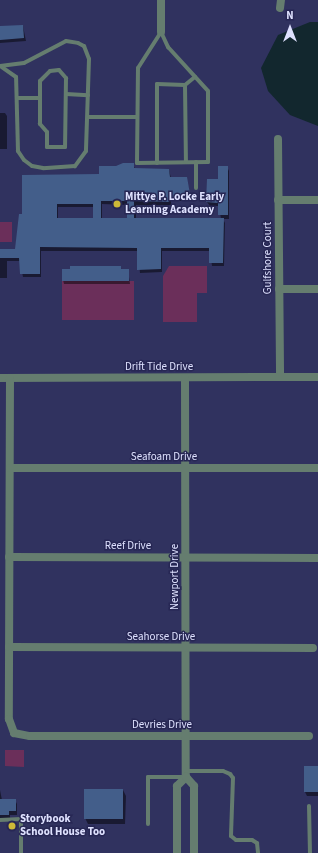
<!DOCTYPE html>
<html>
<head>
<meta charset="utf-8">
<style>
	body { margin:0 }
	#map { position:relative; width:318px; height:853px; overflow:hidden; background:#30325f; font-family:"Source Sans 3",sans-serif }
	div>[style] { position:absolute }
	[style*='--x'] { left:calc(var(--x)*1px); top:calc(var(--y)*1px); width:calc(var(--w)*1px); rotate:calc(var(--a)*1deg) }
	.green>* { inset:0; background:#6b2f5a }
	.water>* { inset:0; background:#12272e }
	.shadow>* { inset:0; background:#0007 }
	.building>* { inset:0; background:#435e8a }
	.lane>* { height:4px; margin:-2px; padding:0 2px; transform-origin:2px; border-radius:2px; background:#657d6f }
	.street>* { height:8px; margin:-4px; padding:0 4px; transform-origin:4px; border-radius:4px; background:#657d6f }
	.dots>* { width:11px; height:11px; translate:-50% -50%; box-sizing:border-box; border:2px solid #272754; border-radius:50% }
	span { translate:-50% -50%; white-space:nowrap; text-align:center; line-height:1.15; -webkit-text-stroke:3px #272754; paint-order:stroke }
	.poi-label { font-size:11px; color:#dee1fe; font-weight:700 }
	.left { translate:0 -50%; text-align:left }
	.street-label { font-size:11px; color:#dee1fe }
	.north { position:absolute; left:270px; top:8px; width:40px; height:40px; -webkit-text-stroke:3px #272754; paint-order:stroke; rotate:0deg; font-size:11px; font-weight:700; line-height:16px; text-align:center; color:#dee1fe }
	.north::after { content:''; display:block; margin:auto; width:14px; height:18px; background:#dee1fe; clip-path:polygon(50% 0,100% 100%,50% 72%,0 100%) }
</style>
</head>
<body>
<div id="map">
	<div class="green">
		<div style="clip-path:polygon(0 222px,12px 222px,12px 242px,0 242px)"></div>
		<div style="clip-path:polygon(169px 266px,207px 266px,207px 293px,197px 293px,197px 322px,163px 322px,163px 276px)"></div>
		<div style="clip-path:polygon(62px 281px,134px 281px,134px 320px,62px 320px)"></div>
		<div style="clip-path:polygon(5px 750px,24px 750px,24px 767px,5px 766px)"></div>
	</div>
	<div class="water">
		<div style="clip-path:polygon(310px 22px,318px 22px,318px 126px,290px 115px,268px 91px,261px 68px,278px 35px)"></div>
	</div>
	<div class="shadow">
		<div style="clip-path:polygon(23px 26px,26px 41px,0 43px,0 27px)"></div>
		<div style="clip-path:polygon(0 78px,0 113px,5px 113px,7px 116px,7px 149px,0 149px,0 156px)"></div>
		<div style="clip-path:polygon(evenodd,133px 164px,135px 169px,169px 170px,171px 178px,186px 178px,191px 198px,188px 198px,188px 201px,171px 201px,171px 205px,136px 205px,136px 219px,221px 219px,219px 206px,210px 206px,207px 202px,208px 180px,219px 180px,227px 167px,229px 171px,229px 219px,223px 219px,225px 223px,224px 266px,212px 266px,210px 251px,162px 251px,162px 272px,140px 273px,138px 251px,41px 251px,41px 277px,23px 277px,20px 261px,7px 261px,7px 278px,0 278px,0 250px,16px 250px,23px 215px,23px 176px,100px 175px,116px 167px,133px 164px,102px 204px,128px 205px,128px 219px,102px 219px,102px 204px,133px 164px,58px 207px,94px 207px,94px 219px,58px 219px,58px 207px)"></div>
		<div style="clip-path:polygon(120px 267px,122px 270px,128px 270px,130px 284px,64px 284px,63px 280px)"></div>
		<div style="clip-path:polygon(318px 767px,318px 796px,307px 796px,305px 792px)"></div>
		<div style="clip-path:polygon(0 790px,2px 800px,15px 800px,17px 804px,17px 815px,10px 815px,10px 819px,0 819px)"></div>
		<div style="clip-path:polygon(123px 790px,126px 796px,125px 824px,88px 824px,85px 818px)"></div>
	</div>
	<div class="building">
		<div style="clip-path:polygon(23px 25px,24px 38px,0 40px,0 26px)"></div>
		<div style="clip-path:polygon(evenodd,123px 163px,134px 163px,134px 168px,169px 169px,170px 177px,187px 177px,190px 194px,186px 194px,186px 197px,169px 197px,169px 202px,134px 201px,134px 218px,224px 218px,223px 263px,209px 263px,209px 248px,161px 248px,161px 269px,137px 270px,137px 248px,40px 247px,40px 274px,20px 274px,19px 258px,0 258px,0 249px,15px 249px,19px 214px,22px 214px,22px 175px,99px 174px,99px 166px,116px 166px,123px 163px,101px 201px,127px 201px,127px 218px,101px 218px,101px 201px,123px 163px,57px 204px,93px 204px,93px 218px,57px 218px,57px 204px)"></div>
		<div style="clip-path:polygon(218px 166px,228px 166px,228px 215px,218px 215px,218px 203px,206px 202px,207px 179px,218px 179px)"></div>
		<div style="clip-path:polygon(70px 266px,121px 266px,121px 269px,129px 269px,129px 281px,62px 281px,62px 269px,70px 269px)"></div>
		<div style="clip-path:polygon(304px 766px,318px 766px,318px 792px,304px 792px)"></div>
		<div style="clip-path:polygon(84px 789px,123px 789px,123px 819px,84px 819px)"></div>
		<div style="clip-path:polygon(0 799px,16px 799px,16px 811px,9px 811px,9px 815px,0 815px)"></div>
	</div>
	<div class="lane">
		<div style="--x:161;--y:32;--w:17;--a:65"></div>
		<div style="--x:168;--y:47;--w:59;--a:47.7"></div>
		<div style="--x:208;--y:91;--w:71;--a:90"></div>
		<div style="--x:208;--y:162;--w:71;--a:179.2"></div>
		<div style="--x:137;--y:163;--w:95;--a:-89.4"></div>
		<div style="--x:138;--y:68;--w:43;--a:-57.4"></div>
		<div style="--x:0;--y:66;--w:24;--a:-7"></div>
		<div style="--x:24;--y:63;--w:47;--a:-27.6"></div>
		<div style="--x:66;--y:41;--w:12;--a:9"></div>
		<div style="--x:78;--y:43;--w:7;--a:27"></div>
		<div style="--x:84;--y:46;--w:14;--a:69"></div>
		<div style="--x:89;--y:59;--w:92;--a:91.9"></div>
		<div style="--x:86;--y:151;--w:19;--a:126"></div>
		<div style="--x:75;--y:166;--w:32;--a:176"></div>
		<div style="--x:43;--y:168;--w:11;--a:-170"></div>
		<div style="--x:32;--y:166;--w:10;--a:-143"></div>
		<div style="--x:24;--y:160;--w:11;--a:-124"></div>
		<div style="--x:18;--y:151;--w:74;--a:-91.5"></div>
		<div style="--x:16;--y:77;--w:19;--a:-145"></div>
		<div style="--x:59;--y:70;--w:11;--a:49"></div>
		<div style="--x:66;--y:78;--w:69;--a:90.8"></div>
		<div style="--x:65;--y:147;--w:18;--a:180"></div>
		<div style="--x:47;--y:147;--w:15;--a:-90"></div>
		<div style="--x:47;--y:132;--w:11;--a:-131"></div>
		<div style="--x:40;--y:124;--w:43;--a:-90"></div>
		<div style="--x:40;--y:81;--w:14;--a:-45"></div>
		<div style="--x:50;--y:71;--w:9;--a:-6"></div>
		<div style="--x:185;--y:85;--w:77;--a:89.3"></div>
		<div style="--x:66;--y:94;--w:22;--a:3"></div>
		<div style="--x:18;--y:98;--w:22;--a:0"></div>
		<div style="--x:88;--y:117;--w:49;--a:0"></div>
		<div style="--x:196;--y:162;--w:26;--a:90"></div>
		<div style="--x:157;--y:163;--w:79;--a:-90"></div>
		<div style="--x:157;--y:84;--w:28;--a:2"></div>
		<div style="--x:185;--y:85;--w:13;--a:-39"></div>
		<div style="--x:186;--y:771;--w:37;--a:0"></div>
		<div style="--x:223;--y:771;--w:8;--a:23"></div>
		<div style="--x:230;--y:774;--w:5;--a:53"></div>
		<div style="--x:233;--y:778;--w:58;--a:92"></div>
		<div style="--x:231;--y:836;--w:6;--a:39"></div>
		<div style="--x:236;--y:840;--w:16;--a:0"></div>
		<div style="--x:252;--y:840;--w:6;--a:31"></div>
		<div style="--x:257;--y:843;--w:10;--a:84"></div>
		<div style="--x:309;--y:806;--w:47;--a:88.8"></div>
		<div style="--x:0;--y:820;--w:21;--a:-3"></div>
		<div style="--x:21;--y:819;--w:34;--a:90"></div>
		<div style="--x:148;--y:824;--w:47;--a:-90"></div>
		<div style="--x:148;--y:777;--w:37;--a:0"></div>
	</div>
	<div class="street">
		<div style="--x:280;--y:8;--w:8;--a:-83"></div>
		<div style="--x:161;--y:32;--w:32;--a:-90"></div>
		<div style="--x:278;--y:139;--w:238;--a:89.5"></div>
		<div style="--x:278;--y:200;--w:40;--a:0"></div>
		<div style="--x:279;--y:289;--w:39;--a:0"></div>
		<div style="--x:0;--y:378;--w:318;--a:-0.2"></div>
		<div style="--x:10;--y:378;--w:341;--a:90.2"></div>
		<div style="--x:9;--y:719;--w:15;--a:70"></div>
		<div style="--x:14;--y:733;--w:16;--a:11"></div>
		<div style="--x:30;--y:736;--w:279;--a:0"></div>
		<div style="--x:185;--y:378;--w:399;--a:89.9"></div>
		<div style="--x:10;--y:468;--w:308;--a:0"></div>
		<div style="--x:9;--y:557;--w:309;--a:0.2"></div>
		<div style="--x:9;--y:647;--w:304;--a:0.2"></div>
		<div style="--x:177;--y:853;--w:67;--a:-90"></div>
		<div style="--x:177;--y:786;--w:13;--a:-45"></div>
		<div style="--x:186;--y:777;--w:12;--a:48"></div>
		<div style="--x:194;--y:786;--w:67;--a:90"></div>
	</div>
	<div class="dots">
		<div style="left:117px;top:204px;background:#cdb938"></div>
		<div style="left:12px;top:826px;background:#cdb938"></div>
	</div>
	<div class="poi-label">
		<span class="left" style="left:125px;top:204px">Mittye P. Locke Early<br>Learning Academy</span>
		<span class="left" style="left:20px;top:826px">Storybook<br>School House Too</span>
	</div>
	<div class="street-label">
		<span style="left:268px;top:258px;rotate:-90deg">Gulfshore Court</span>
		<span style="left:159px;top:367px">Drift Tide Drive</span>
		<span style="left:164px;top:457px">Seafoam Drive</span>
		<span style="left:128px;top:546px">Reef Drive</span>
		<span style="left:175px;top:577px;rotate:-90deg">Newport Drive</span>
		<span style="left:161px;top:637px">Seahorse Drive</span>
		<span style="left:162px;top:725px">Devries Drive</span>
	</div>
	<div class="north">N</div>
</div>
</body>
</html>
